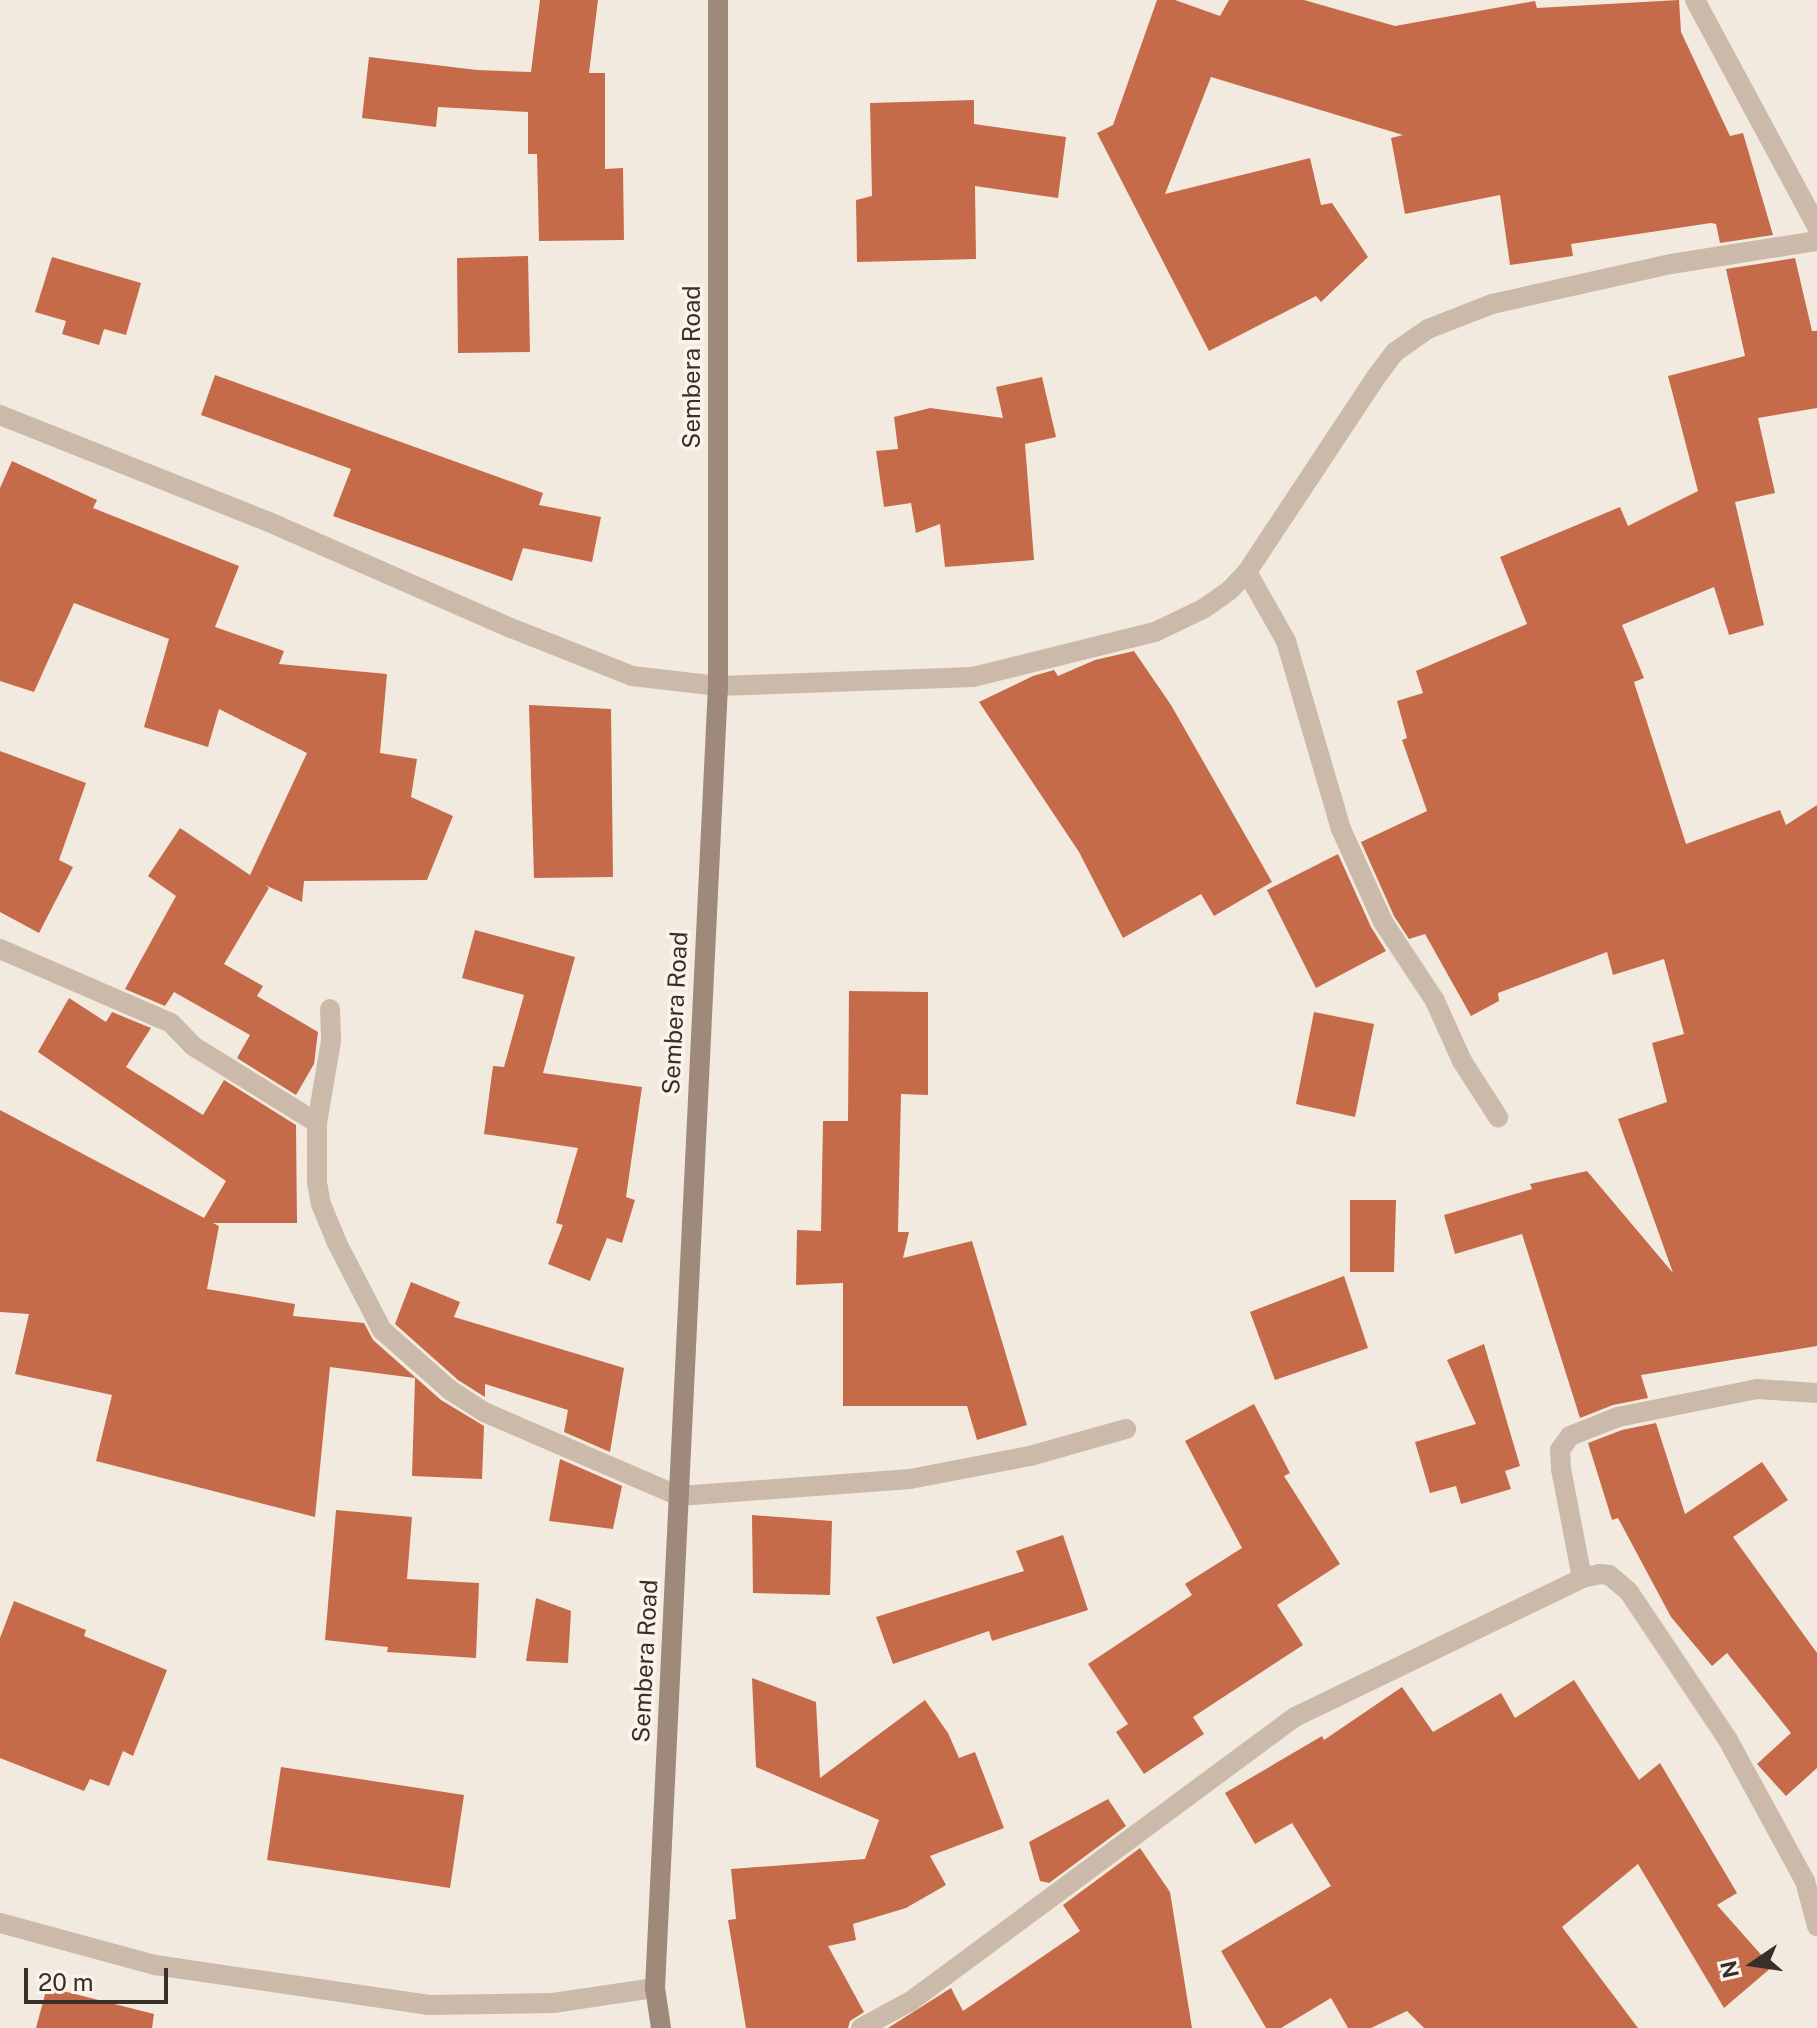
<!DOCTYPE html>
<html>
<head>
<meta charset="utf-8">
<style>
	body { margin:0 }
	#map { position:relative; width:1817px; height:2028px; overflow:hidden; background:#f3eadf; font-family:"Public Sans",sans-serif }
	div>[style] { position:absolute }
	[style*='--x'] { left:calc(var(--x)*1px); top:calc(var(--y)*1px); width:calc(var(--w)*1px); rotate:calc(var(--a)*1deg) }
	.building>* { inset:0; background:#c56b4a }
	.street>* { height:20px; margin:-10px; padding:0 10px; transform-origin:10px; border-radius:10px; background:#cbbaaa }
	.secondary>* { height:20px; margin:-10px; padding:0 10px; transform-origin:10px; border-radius:10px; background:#9f897b }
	span { translate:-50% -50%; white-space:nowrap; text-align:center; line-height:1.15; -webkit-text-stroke:7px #faf4eb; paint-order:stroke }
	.street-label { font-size:24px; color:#392f2a }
	.north { position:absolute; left:1713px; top:1924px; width:80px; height:80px; -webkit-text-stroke:6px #faf4eb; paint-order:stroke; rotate:257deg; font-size:22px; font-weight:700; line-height:32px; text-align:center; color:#392f2a }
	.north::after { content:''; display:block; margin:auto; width:28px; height:36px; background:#392f2a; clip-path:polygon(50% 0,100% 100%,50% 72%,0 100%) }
	.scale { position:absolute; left:24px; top:1968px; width:144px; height:36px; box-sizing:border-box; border:4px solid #392f2a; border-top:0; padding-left:10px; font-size:24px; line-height:28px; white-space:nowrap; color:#392f2a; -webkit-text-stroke:6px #faf4eb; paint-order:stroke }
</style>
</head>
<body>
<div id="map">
	<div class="building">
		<div style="clip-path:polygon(540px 0,598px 0,589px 73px,605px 73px,605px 169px,623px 168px,624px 240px,539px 241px,537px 154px,528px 154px,528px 112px,438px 107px,436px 127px,362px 118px,369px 57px,477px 70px,531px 72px)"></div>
		<div style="clip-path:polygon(1157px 0,1175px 0,1220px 16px,1229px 0,1304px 0,1395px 26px,1535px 1px,1537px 8px,1679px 0,1681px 32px,1730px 136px,1743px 133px,1773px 235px,1720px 243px,1716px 224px,1711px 223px,1571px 244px,1573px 256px,1510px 265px,1500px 195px,1405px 214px,1391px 138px,1403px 135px,1211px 77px,1165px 194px,1310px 158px,1321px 205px,1332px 203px,1368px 257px,1321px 302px,1316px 296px,1209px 351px,1097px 133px,1113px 125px)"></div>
		<div style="clip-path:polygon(974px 100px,974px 124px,1066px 137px,1058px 198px,975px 186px,976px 259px,857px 262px,856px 200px,872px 196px,870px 103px)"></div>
		<div style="clip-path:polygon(528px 256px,530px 352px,458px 353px,457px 258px)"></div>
		<div style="clip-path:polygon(52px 257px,141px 283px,126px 335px,104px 329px,99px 345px,62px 334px,66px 321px,35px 312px)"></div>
		<div style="clip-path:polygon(1795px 258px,1812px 331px,1817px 331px,1817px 408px,1758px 418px,1775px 493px,1735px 502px,1764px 625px,1729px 635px,1714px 587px,1622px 625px,1644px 678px,1634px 682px,1686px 844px,1780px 810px,1786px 825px,1817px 805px,1817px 1346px,1641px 1375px,1648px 1398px,1613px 1405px,1580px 1418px,1522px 1234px,1455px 1254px,1444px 1215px,1532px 1189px,1530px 1184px,1587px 1171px,1673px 1273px,1618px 1119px,1667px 1102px,1652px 1043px,1684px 1034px,1664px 959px,1613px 975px,1607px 952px,1498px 993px,1499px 1001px,1471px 1016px,1425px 934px,1409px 939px,1394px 916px,1361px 842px,1427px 811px,1402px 740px,1407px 738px,1397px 701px,1423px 693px,1416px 671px,1527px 624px,1500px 557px,1620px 507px,1628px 526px,1698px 491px,1668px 376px,1745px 356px,1726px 269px)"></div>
		<div style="clip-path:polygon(215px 375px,543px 493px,539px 505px,601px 517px,592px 562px,523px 548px,512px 581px,333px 516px,351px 469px,201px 415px)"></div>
		<div style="clip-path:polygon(1042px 377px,1056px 437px,1025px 444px,1034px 560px,945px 567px,940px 524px,916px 533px,911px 503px,884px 507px,876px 451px,898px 449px,894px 417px,930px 408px,1003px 418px,996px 387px)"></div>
		<div style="clip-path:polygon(12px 461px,97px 500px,93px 508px,239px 566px,215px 627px,284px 651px,279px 664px,387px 674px,380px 753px,417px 759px,411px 797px,453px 816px,427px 880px,304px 881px,302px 902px,265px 885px,269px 888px,224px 964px,263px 986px,257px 996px,318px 1032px,314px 1064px,296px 1095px,237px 1058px,250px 1035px,174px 992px,165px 1006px,125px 989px,176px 896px,148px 876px,180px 828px,250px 875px,307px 753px,219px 709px,208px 747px,144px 727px,169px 639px,74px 603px,34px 692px,0 681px,0 488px)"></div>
		<div style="clip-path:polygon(1134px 651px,1171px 705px,1272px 882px,1214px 916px,1201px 894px,1123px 938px,1079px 852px,979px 702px,1033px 676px,1054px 670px,1058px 676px,1095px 660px)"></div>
		<div style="clip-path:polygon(529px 705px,611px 709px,613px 877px,534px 878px)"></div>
		<div style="clip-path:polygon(0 751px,86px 783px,59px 860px,73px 867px,39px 933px,0 912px)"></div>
		<div style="clip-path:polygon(1338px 854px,1371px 927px,1386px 951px,1316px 988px,1267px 890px)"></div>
		<div style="clip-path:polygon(475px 930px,575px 957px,543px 1073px,642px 1087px,626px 1197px,635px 1200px,622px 1243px,607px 1238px,590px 1281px,548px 1264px,563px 1225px,556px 1223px,578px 1148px,484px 1134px,493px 1066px,504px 1067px,524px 995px,462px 978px)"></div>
		<div style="clip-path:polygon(849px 991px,928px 992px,928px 1095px,901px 1094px,898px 1232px,909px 1232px,903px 1258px,972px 1241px,1027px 1425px,977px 1440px,967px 1406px,843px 1406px,843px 1283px,796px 1285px,797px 1230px,821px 1231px,823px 1121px,848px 1121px)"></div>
		<div style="clip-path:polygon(69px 998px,106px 1022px,112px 1012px,151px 1028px,126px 1067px,203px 1115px,224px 1080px,296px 1125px,297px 1223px,213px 1223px,219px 1226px,207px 1289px,295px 1304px,293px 1316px,364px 1323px,373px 1340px,441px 1400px,484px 1426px,482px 1479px,412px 1476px,415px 1378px,330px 1367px,315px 1517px,96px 1461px,112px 1395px,15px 1374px,29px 1314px,0 1312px,0 1110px,204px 1218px,226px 1181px,38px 1052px)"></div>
		<div style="clip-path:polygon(1314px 1012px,1374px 1024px,1355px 1117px,1296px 1104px)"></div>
		<div style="clip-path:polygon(1350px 1200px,1396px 1200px,1394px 1272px,1350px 1272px)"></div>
		<div style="clip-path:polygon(1344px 1276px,1368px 1348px,1275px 1380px,1250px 1312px)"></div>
		<div style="clip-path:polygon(411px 1282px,460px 1302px,454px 1317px,624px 1368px,610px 1452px,564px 1432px,568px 1410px,485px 1384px,485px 1397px,458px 1380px,395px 1324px)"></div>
		<div style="clip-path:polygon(1484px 1344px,1520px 1466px,1505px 1471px,1511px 1489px,1461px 1504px,1456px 1486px,1430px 1493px,1415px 1442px,1476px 1424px,1447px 1360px)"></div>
		<div style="clip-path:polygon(1254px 1404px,1290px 1473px,1284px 1476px,1340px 1564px,1277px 1605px,1303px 1645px,1193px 1717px,1204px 1734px,1144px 1774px,1116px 1732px,1128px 1724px,1088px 1664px,1192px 1595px,1185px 1584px,1242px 1548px,1185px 1441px)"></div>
		<div style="clip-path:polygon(1656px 1423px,1685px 1514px,1762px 1462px,1788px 1500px,1733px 1537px,1817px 1653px,1817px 1768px,1786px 1796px,1757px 1764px,1791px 1733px,1727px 1653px,1712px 1666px,1671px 1617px,1618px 1518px,1612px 1520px,1588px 1443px,1622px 1430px)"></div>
		<div style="clip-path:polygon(560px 1459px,622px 1486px,613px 1529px,549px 1521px)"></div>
		<div style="clip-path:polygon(336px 1510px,412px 1517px,407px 1579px,479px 1583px,476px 1658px,387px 1652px,388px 1647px,325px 1640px)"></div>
		<div style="clip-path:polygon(752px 1515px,832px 1521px,830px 1595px,753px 1593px)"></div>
		<div style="clip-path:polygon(1063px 1535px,1088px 1610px,992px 1641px,989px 1631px,893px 1664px,876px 1617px,1024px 1571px,1016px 1551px)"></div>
		<div style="clip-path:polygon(536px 1598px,571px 1611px,568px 1663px,526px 1661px)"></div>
		<div style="clip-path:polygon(14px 1601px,86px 1630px,84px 1636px,167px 1670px,133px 1756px,123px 1751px,109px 1786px,90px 1779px,84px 1791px,0 1758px,0 1638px)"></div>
		<div style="clip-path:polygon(752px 1678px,816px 1702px,820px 1778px,925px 1700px,948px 1733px,959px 1758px,975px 1752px,1004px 1828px,930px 1856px,946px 1885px,906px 1908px,853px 1924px,856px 1940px,828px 1946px,864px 2012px,850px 2021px,848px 2028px,746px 2028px,728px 1920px,736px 1919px,731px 1869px,865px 1859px,879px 1820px,756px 1767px)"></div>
		<div style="clip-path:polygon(1574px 1680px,1639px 1780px,1660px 1763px,1737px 1893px,1717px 1905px,1772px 1967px,1724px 2008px,1638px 1864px,1562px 1927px,1638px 2028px,1424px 2028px,1407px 2011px,1371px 2028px,1348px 2028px,1331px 1998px,1281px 2028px,1266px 2028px,1221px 1951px,1331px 1886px,1292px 1823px,1255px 1844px,1225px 1793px,1322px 1736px,1324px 1740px,1402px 1687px,1433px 1732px,1501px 1693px,1515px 1718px)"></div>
		<div style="clip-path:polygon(281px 1767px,464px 1795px,450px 1888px,267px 1860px)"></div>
		<div style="clip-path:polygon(1108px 1799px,1126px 1826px,1049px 1883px,1040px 1881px,1029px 1842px)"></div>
		<div style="clip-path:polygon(1140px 1848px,1170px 1892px,1192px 2028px,888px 2028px,951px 1988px,963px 2011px,1080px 1931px,1063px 1905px)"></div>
		<div style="clip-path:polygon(47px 1987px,154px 2014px,152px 2028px,36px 2028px)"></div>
	</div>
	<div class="street">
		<div style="--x:1695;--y:0;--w:258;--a:61.7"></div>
		<div style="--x:0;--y:415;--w:289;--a:21.7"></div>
		<div style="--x:269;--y:522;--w:264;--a:23.7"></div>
		<div style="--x:511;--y:628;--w:130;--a:21.6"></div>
		<div style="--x:632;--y:676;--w:87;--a:6.6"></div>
		<div style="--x:718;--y:686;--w:255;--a:-2"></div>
		<div style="--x:973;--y:677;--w:187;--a:-13.9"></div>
		<div style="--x:1155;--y:632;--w:53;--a:-25.6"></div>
		<div style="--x:1203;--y:609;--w:33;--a:-35"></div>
		<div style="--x:1230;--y:590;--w:25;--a:-47"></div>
		<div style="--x:1247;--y:572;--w:234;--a:-56.5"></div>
		<div style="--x:1376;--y:377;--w:31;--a:-53"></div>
		<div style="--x:1395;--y:352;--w:40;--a:-34.9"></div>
		<div style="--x:1428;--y:329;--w:69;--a:-21.3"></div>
		<div style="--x:1492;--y:304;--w:183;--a:-12.6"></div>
		<div style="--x:1671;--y:264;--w:148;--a:-9"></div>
		<div style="--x:1247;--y:572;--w:79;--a:60.5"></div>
		<div style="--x:1286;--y:641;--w:196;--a:73.7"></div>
		<div style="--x:1341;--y:829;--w:102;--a:65.7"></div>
		<div style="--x:1383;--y:922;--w:95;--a:56.6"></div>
		<div style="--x:1435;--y:1001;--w:66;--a:65.8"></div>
		<div style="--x:1462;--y:1061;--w:67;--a:57.3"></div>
		<div style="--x:0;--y:949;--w:186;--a:23.4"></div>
		<div style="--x:171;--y:1023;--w:32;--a:46"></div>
		<div style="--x:193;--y:1046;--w:146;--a:31.8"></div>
		<div style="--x:330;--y:1009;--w:32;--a:88"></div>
		<div style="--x:331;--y:1041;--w:83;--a:99.7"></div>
		<div style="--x:317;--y:1123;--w:59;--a:90"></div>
		<div style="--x:317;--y:1182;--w:22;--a:80"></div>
		<div style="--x:321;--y:1204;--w:42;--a:67.7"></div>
		<div style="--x:337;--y:1243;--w:98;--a:62.7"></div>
		<div style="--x:382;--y:1330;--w:91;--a:41.4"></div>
		<div style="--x:450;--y:1390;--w:40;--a:32.9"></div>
		<div style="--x:484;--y:1412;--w:212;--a:23.3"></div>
		<div style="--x:679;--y:1496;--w:232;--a:-4.2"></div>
		<div style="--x:910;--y:1479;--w:122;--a:-10.9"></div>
		<div style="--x:1030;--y:1456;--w:100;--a:-15.7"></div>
		<div style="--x:1582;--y:1578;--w:111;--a:-100.9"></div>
		<div style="--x:1561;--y:1469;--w:19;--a:-93"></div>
		<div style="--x:1560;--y:1450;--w:17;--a:-54"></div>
		<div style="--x:1570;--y:1436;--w:52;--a:-21.6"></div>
		<div style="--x:1618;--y:1417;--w:142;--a:-11.4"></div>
		<div style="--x:1757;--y:1389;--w:60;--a:3.8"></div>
		<div style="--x:0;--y:1923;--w:161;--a:15.2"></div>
		<div style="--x:155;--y:1965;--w:277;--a:8.3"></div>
		<div style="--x:429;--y:2005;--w:124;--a:-0.9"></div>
		<div style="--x:553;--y:2003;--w:103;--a:-8.4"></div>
		<div style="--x:861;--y:2028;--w:57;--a:-28.4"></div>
		<div style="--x:911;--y:2001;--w:478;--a:-36.5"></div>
		<div style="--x:1295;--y:1717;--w:319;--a:-25.8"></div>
		<div style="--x:1582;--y:1578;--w:17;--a:-13"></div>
		<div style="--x:1599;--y:1574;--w:10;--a:6"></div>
		<div style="--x:1609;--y:1575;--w:26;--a:40"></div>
		<div style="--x:1629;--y:1592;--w:178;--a:56.2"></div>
		<div style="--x:1728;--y:1740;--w:161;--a:61.4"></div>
		<div style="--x:1805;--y:1881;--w:47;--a:75.1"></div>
	</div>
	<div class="secondary">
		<div style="--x:661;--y:2028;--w:40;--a:-98.5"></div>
		<div style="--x:655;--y:1988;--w:1304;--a:-87.23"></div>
		<div style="--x:718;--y:686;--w:686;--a:-90"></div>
	</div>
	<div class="street-label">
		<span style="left:692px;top:367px;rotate:-90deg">Sembera Road</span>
		<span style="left:675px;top:1013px;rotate:-87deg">Sembera Road</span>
		<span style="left:645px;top:1661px;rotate:-87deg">Sembera Road</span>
	</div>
	<div class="north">N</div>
	<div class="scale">20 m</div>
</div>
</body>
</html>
